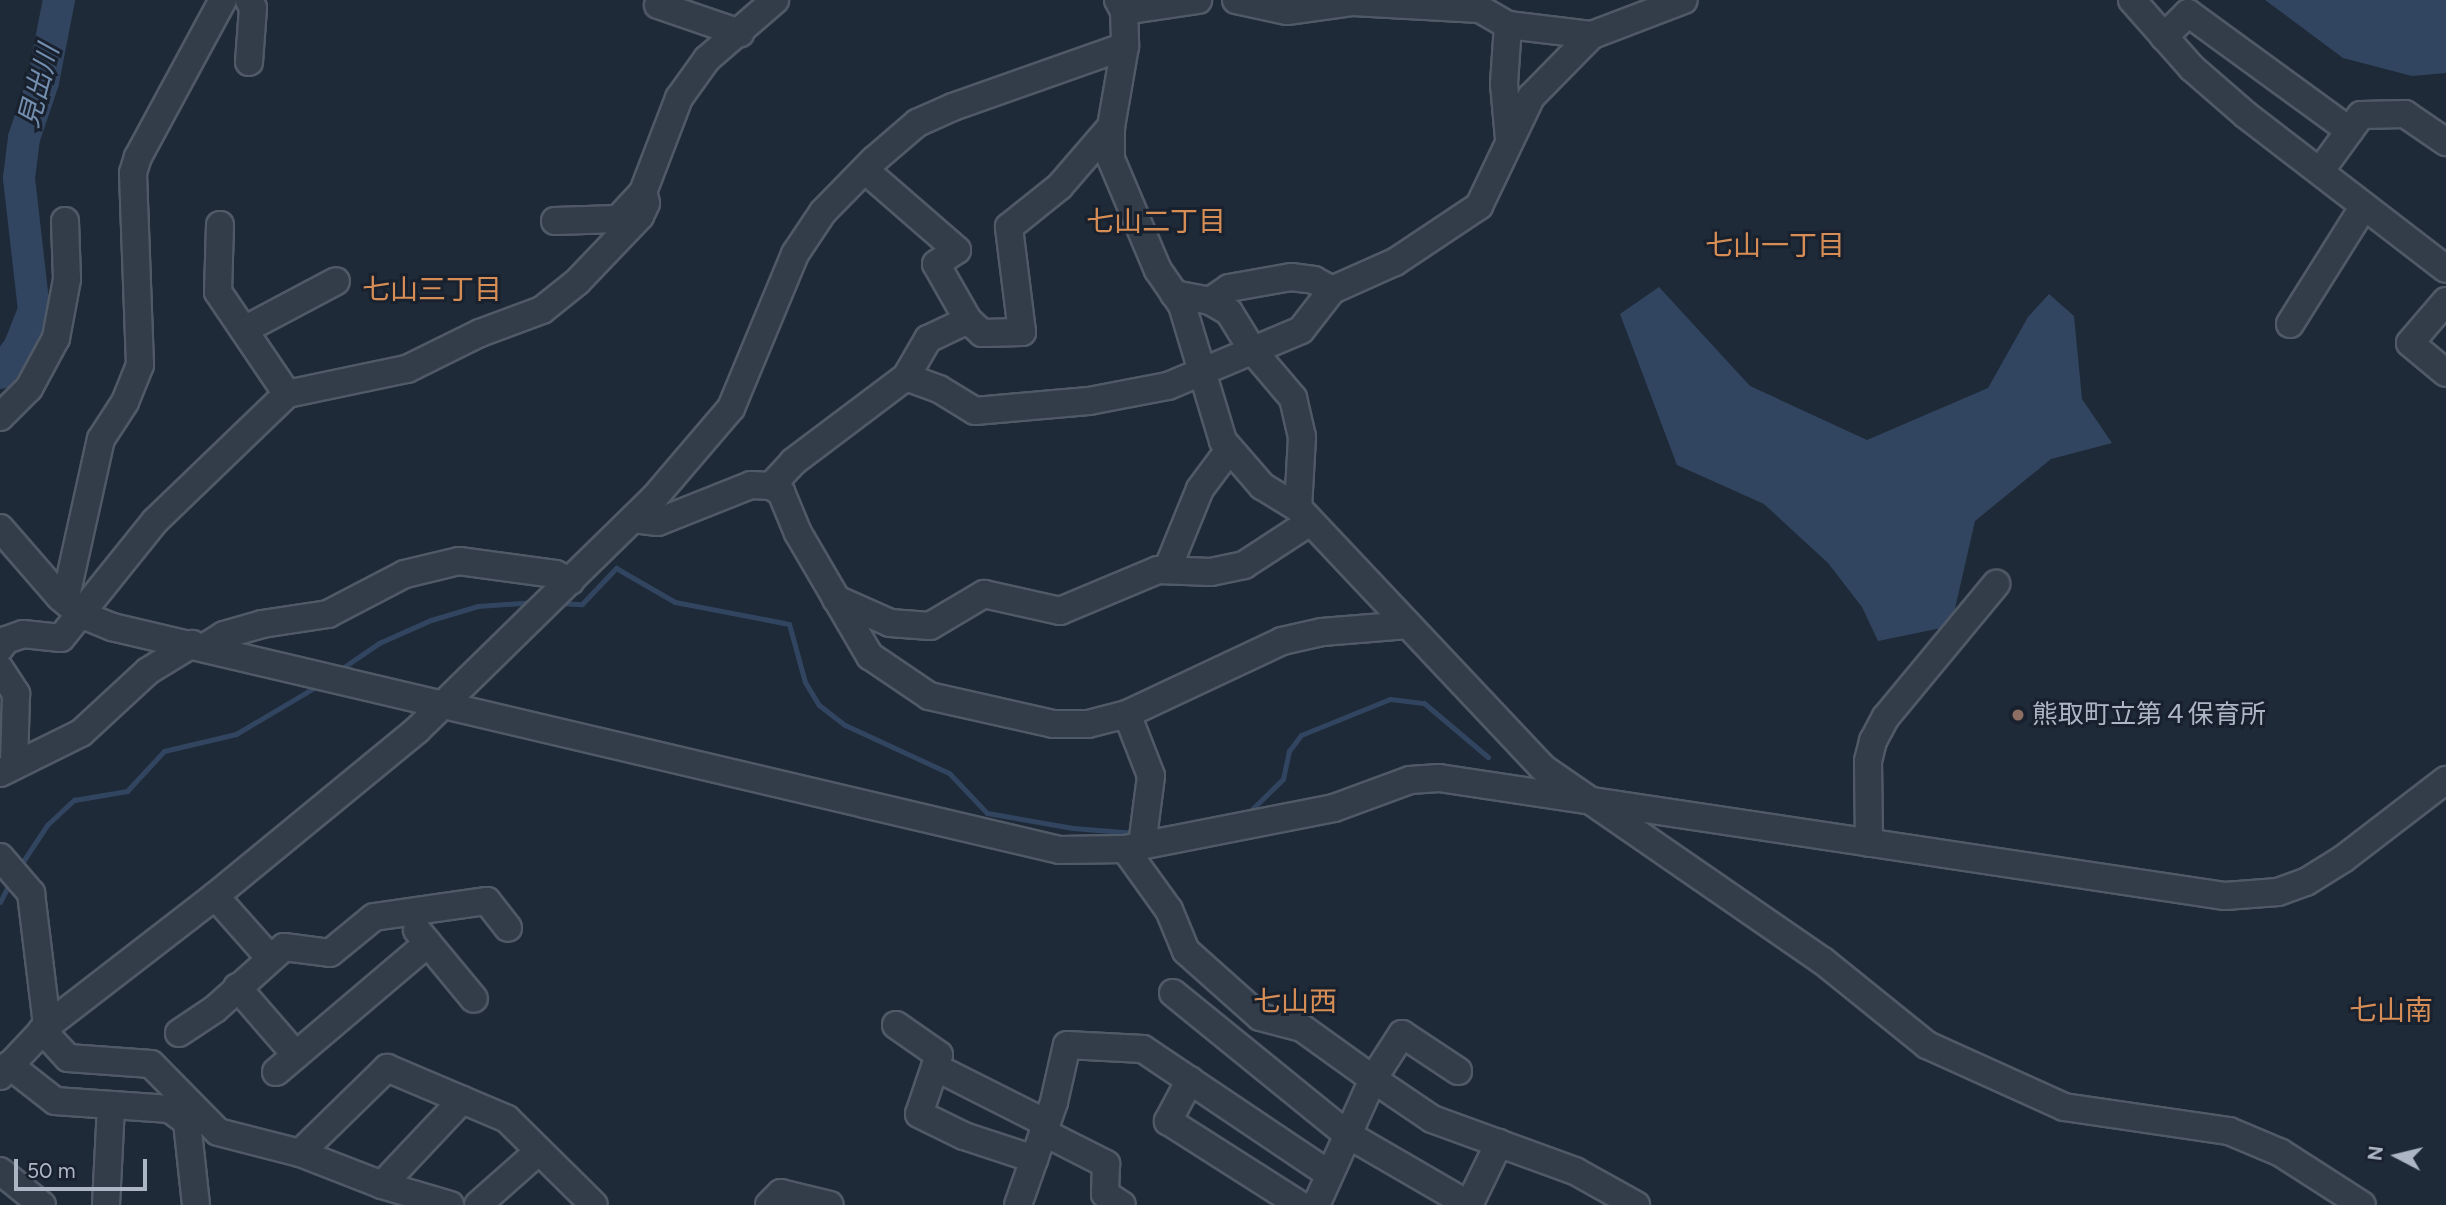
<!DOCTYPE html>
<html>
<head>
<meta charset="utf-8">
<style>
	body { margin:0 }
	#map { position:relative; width:2446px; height:1205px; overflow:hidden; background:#1f2a38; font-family:Figtree,"Noto Sans JP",sans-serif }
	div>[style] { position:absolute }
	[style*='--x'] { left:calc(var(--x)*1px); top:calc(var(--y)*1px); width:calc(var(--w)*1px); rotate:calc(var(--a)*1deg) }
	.water>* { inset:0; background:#324560 }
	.stream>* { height:5px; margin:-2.5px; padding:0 2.5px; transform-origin:2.5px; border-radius:2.5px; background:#324560 }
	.river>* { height:32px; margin:-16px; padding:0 16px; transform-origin:16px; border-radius:16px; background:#324560 }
	.roads { filter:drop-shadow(2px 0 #505966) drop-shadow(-2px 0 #505966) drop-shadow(0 2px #505966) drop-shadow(0 -2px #505966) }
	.minor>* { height:26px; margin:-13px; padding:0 13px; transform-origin:13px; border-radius:13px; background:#333c49 }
	.dots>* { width:19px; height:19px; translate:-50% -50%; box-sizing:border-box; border:4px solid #18212d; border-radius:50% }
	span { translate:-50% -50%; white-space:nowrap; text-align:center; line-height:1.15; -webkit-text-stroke:6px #18212d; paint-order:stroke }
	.poi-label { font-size:26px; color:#adb6c5 }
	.left { translate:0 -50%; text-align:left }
	.water-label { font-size:28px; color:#748eaf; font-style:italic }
	.neighbourhood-label { font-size:28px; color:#d78e56 }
	.north { position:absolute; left:2362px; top:1121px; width:70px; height:70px; -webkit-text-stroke:5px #18212d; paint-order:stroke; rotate:277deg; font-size:19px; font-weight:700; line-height:28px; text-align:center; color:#adb6c5 }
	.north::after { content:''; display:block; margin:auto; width:24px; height:32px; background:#adb6c5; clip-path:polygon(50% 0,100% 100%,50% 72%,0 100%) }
	.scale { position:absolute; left:14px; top:1159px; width:133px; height:32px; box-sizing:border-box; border:4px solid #adb6c5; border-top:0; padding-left:9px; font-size:21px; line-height:24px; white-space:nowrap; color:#adb6c5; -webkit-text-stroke:5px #18212d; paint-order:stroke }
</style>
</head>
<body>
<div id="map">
	<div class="water">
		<div style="clip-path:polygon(2265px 0,2446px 0,2446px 73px,2412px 76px,2343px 58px)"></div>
		<div style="clip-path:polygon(1659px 287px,1750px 386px,1867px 440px,1988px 388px,2028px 317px,2049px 294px,2074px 316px,2082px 399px,2112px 443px,2051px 459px,1975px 521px,1951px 626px,1878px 641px,1862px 607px,1828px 563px,1764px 504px,1677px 465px,1620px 314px)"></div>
	</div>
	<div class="stream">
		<div style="--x:560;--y:603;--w:22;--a:3"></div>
		<div style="--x:582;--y:604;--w:50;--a:-46.6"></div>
		<div style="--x:616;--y:568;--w:68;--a:30"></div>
		<div style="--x:675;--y:602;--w:116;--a:10.9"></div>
		<div style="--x:789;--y:624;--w:60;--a:74.6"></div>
		<div style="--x:805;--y:682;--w:27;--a:59"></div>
		<div style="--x:819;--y:705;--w:33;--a:38"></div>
		<div style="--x:845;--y:725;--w:115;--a:24.8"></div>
		<div style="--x:949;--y:773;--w:55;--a:46.5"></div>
		<div style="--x:987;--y:813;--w:87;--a:9.9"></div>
		<div style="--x:1073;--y:828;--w:62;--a:4.6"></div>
		<div style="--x:338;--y:671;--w:50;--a:-34.3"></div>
		<div style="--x:379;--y:643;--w:57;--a:-23.9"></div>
		<div style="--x:431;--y:620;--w:49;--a:-16.6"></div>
		<div style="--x:478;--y:606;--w:59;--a:-3.9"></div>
		<div style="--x:1248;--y:813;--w:49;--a:-44.2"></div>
		<div style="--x:1283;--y:779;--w:29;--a:-78"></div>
		<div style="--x:1289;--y:751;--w:20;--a:-53"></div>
		<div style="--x:1301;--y:735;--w:96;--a:-22"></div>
		<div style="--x:1390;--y:699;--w:34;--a:7"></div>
		<div style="--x:1424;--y:703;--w:84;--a:40.2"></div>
		<div style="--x:1152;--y:830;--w:21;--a:-11"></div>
		<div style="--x:20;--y:866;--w:49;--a:-56.6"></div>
		<div style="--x:47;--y:825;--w:37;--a:-43"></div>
		<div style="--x:74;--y:800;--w:54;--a:-9.6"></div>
		<div style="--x:127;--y:791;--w:54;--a:-47.2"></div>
		<div style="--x:164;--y:751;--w:74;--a:-13.3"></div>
		<div style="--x:236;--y:734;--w:96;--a:-30.6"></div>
		<div style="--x:0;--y:902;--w:25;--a:-63"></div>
	</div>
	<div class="river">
		<div style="--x:0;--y:373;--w:31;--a:-53"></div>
		<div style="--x:19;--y:348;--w:41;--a:-68.5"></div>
		<div style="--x:34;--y:310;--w:133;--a:-96.5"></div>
		<div style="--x:19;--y:178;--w:40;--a:-82.9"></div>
		<div style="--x:24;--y:138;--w:59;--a:-71.3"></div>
		<div style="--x:43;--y:82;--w:84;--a:-79"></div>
	</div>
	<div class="roads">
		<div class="minor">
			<div style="--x:1118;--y:0;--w:13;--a:61"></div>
			<div style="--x:1124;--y:11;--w:35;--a:88"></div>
			<div style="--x:1125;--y:46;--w:82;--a:99.8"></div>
			<div style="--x:1111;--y:127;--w:32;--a:90"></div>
			<div style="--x:1111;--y:159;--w:121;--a:67.1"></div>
			<div style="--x:1158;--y:270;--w:42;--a:55.6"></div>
			<div style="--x:1182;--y:305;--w:142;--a:73.2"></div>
			<div style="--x:1223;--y:441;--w:60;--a:49.1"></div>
			<div style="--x:1262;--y:486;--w:42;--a:31.4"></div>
			<div style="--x:1298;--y:508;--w:357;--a:46.7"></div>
			<div style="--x:1543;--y:768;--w:340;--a:34.6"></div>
			<div style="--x:1823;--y:961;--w:134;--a:38.9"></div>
			<div style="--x:1927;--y:1045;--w:150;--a:24.3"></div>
			<div style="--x:2064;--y:1107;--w:167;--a:8.3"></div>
			<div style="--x:2229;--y:1131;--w:56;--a:22.9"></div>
			<div style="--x:2281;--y:1153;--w:96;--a:32.7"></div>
			<div style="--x:1236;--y:0;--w:52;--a:12.2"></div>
			<div style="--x:1287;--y:11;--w:67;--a:-7.8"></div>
			<div style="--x:1353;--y:2;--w:127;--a:3.2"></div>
			<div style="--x:1480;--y:9;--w:32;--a:30"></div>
			<div style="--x:1508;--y:25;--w:85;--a:6.8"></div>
			<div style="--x:1592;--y:35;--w:98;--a:-20.8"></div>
			<div style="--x:2132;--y:0;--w:91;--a:48.6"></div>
			<div style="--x:2192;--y:68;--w:72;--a:41"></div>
			<div style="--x:2246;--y:115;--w:252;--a:37.6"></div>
			<div style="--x:658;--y:5;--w:87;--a:18.9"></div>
			<div style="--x:1124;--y:11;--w:75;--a:-8.5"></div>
			<div style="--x:1508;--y:25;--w:59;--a:93.9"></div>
			<div style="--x:1504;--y:84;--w:55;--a:84.8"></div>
			<div style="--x:2164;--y:37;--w:34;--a:-45"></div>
			<div style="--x:2188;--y:13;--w:200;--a:36.1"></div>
			<div style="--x:249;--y:62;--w:54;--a:-85.8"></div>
			<div style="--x:253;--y:8;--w:9;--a:-117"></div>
			<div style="--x:2321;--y:170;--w:68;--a:-54"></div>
			<div style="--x:2361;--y:115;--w:44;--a:-1.3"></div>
			<div style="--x:2405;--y:114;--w:50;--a:34.3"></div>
			<div style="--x:555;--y:221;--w:63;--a:-1.8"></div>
			<div style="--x:618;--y:219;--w:37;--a:-47"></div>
			<div style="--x:643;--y:192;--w:101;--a:-69"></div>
			<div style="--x:679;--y:98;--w:48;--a:-54.3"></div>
			<div style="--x:707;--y:59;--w:90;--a:-40.9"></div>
			<div style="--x:220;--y:225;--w:67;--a:91.7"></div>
			<div style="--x:218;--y:292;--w:123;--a:55.9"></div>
			<div style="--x:1174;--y:294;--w:37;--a:11"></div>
			<div style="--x:1210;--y:301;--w:22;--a:30"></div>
			<div style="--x:1229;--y:312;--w:46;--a:58.4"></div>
			<div style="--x:1253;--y:351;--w:62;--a:49.6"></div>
			<div style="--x:1293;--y:398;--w:40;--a:77"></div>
			<div style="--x:1302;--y:437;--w:71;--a:93.2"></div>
			<div style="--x:1210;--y:301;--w:23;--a:-34"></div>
			<div style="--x:1229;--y:288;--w:63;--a:-10.1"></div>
			<div style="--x:1291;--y:277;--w:23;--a:7"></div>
			<div style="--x:1314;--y:280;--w:21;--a:29"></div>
			<div style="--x:2446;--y:301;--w:55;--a:130.6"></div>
			<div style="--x:2410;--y:343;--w:47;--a:39.8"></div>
			<div style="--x:968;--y:320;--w:19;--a:43"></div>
			<div style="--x:982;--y:333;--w:40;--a:-1.4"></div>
			<div style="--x:1022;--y:332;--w:106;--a:-97.1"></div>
			<div style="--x:1009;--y:227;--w:65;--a:-38.8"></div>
			<div style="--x:1060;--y:186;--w:78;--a:-49.2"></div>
			<div style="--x:2290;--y:324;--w:139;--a:-57.9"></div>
			<div style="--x:244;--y:330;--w:104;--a:-28"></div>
			<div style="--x:906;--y:377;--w:35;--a:20"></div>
			<div style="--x:939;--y:389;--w:42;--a:31.4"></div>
			<div style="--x:975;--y:411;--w:114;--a:-5"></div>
			<div style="--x:1089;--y:401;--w:80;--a:-10.8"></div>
			<div style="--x:1168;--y:386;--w:144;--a:-22.8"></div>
			<div style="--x:1301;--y:330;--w:51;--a:-52.2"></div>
			<div style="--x:1332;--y:290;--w:69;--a:-24"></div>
			<div style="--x:1395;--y:262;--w:101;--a:-33.7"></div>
			<div style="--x:1479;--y:206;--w:121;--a:-64.5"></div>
			<div style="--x:1531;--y:97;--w:87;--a:-45.5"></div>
			<div style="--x:0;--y:417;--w:41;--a:-45"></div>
			<div style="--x:29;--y:388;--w:57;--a:-61.6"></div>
			<div style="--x:56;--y:338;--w:60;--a:-79.4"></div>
			<div style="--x:67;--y:279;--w:58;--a:-92"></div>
			<div style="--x:771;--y:486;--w:33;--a:-47"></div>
			<div style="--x:793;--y:462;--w:141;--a:-37"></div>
			<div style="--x:906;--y:377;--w:44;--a:-59.9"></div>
			<div style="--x:928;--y:339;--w:44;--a:-25.4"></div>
			<div style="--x:968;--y:320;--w:64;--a:-119.7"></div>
			<div style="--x:936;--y:264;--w:25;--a:-34"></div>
			<div style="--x:957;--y:250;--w:122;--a:-139"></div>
			<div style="--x:633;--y:519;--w:25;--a:7"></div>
			<div style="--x:658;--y:522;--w:100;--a:-21.7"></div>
			<div style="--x:751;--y:485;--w:20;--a:3"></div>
			<div style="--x:771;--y:486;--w:12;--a:31"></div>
			<div style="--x:781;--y:492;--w:44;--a:67.5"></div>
			<div style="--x:798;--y:533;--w:143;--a:59.7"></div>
			<div style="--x:870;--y:656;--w:71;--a:34.1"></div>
			<div style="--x:929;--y:696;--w:127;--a:12.7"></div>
			<div style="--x:1053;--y:724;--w:35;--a:0"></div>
			<div style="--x:1088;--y:724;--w:40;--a:-14.4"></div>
			<div style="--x:1127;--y:714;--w:171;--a:-25.2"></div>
			<div style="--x:1282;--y:641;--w:41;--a:-12.7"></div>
			<div style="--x:1322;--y:632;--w:86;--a:-4.7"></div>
			<div style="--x:0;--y:528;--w:91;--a:49"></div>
			<div style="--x:60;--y:597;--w:26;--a:40"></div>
			<div style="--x:80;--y:614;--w:35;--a:22"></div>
			<div style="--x:112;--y:627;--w:974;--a:13.24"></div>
			<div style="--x:1060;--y:850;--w:65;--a:-0.9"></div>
			<div style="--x:1125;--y:849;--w:213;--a:-11.1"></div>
			<div style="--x:1334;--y:808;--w:81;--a:-20.2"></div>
			<div style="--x:1410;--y:780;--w:29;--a:-4"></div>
			<div style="--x:1439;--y:778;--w:795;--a:8.54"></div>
			<div style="--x:2225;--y:896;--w:53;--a:-4.3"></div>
			<div style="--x:2278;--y:892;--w:30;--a:-20"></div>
			<div style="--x:2306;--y:882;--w:44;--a:-31.9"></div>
			<div style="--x:2343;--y:859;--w:130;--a:-37.5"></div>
			<div style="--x:1167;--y:570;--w:87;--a:-67.8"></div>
			<div style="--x:1200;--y:489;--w:49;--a:-53.4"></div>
			<div style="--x:836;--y:599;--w:59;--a:24"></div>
			<div style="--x:890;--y:623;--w:40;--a:4.3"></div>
			<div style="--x:930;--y:626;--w:63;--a:-30.7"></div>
			<div style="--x:984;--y:594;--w:78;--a:12.6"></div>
			<div style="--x:1060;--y:611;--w:106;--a:-22.7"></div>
			<div style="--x:1158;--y:570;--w:53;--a:2.2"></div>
			<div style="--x:1211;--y:572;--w:34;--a:-12"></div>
			<div style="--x:1244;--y:565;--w:79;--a:-33.1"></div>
			<div style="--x:65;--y:601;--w:166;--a:-77.5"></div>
			<div style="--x:101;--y:439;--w:44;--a:-57"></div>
			<div style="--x:125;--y:402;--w:40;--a:-68"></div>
			<div style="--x:140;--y:365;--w:192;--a:-92.1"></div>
			<div style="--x:133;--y:173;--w:17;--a:-73"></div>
			<div style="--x:138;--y:157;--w:179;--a:-61.6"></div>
			<div style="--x:205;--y:647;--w:22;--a:-32"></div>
			<div style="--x:224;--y:635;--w:40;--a:-16"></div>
			<div style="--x:262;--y:624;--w:67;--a:-8.6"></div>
			<div style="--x:328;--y:614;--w:87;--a:-27.5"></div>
			<div style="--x:405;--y:574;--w:56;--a:-13.5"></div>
			<div style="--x:459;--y:561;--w:97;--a:7.7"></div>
			<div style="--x:555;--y:574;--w:17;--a:24"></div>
			<div style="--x:0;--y:648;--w:10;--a:-53"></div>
			<div style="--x:6;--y:640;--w:18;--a:-19"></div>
			<div style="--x:23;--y:634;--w:38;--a:6"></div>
			<div style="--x:61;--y:638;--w:150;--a:-51.2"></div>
			<div style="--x:155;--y:521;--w:183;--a:-43.9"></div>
			<div style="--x:287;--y:394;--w:123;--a:-11.8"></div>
			<div style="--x:407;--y:369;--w:81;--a:-26.3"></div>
			<div style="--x:480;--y:333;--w:66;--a:-20.4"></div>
			<div style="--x:542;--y:310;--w:45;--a:-38.7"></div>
			<div style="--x:577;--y:282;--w:91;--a:-46.3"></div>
			<div style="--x:640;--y:216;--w:14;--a:-65"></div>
			<div style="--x:646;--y:203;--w:11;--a:-105"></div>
			<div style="--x:0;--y:669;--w:30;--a:57"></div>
			<div style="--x:16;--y:694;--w:72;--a:91.6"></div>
			<div style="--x:1127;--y:714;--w:66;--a:68.8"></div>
			<div style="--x:1151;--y:776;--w:70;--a:97.4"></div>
			<div style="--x:0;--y:773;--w:90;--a:-26.3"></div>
			<div style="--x:81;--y:733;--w:91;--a:-42.8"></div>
			<div style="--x:148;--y:671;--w:52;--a:-31.5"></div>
			<div style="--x:1869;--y:843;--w:82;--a:-90.7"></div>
			<div style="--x:1868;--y:761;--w:21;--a:-76"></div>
			<div style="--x:1873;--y:741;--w:27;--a:-62"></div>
			<div style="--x:1886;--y:717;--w:173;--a:-50.4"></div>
			<div style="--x:1125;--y:849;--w:75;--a:54.2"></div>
			<div style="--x:1169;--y:910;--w:44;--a:67.5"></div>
			<div style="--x:1186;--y:951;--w:99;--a:41.7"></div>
			<div style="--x:1260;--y:1017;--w:43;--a:14.7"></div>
			<div style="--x:1302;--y:1028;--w:87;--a:35.7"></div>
			<div style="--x:1373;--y:1079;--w:138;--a:114.3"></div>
			<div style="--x:0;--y:857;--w:48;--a:49.3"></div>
			<div style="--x:31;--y:893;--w:134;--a:83.1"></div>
			<div style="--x:215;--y:896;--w:81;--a:48.5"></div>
			<div style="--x:417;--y:930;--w:89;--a:50.4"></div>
			<div style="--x:237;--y:987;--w:90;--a:49.1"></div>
			<div style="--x:1173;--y:993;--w:222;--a:39.1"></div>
			<div style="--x:1345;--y:1133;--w:143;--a:30.1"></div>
			<div style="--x:1469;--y:1205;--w:69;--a:-64.2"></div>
			<div style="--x:896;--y:1025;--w:52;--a:34.9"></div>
			<div style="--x:939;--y:1055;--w:62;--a:108.7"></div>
			<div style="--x:919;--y:1114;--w:50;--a:26.1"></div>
			<div style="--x:964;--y:1136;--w:74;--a:18.2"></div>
			<div style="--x:42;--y:1030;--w:38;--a:47"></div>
			<div style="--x:68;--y:1058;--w:83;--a:4.1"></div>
			<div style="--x:151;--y:1064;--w:95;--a:45.4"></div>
			<div style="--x:218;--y:1132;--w:85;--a:14.4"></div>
			<div style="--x:300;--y:1153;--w:88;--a:21.3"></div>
			<div style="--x:382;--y:1185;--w:71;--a:16.4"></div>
			<div style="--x:179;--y:1033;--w:43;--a:-33.7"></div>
			<div style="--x:215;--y:1009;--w:93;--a:-41.9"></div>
			<div style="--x:284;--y:947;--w:46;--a:7.4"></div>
			<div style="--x:330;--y:953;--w:57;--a:-39.3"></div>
			<div style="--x:374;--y:917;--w:114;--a:-8.1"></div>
			<div style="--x:487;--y:901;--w:34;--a:52"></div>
			<div style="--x:9;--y:1065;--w:58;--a:38"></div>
			<div style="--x:55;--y:1101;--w:115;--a:4"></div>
			<div style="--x:170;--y:1109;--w:21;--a:37"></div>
			<div style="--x:187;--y:1122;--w:83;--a:83.8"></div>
			<div style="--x:935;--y:1067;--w:124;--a:26.8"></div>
			<div style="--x:1458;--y:1071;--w:67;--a:-146.5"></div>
			<div style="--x:1402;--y:1034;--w:54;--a:122.8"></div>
			<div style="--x:1373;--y:1079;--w:71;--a:34.1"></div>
			<div style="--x:1432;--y:1119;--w:152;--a:20"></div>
			<div style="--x:1575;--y:1171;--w:70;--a:29.1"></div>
			<div style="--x:276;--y:1072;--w:199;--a:-40.3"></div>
			<div style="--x:0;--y:1076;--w:69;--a:-46.8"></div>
			<div style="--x:47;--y:1026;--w:212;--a:-37.7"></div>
			<div style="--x:215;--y:896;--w:261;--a:-39.4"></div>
			<div style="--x:417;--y:730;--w:333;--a:-44.4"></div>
			<div style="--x:655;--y:497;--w:117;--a:-49.5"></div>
			<div style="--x:731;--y:408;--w:167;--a:-67.4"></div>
			<div style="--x:795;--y:254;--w:50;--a:-56.3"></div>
			<div style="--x:823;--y:212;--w:73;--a:-45.6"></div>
			<div style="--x:874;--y:160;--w:57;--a:-40.7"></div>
			<div style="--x:917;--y:123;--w:39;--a:-24"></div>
			<div style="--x:953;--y:107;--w:182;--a:-19.5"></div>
			<div style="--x:1190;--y:1080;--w:47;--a:118.2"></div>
			<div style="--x:1168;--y:1121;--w:156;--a:32.5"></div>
			<div style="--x:1043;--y:1132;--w:71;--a:26.9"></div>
			<div style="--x:1106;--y:1164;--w:30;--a:92"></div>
			<div style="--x:1105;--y:1194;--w:20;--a:33"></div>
			<div style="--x:300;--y:1153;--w:122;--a:-44.3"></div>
			<div style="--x:387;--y:1068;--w:130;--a:23"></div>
			<div style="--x:507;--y:1119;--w:122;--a:44.7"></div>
			<div style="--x:0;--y:1171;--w:54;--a:39"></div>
			<div style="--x:382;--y:1185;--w:117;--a:-46.7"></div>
			<div style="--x:106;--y:1205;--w:99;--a:-87.1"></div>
			<div style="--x:478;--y:1205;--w:81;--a:-41.5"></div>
			<div style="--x:769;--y:1205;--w:17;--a:-45"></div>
			<div style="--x:781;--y:1193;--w:50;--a:13.8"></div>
			<div style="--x:1018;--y:1205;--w:109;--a:-70.7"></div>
			<div style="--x:1054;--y:1102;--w:58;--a:-77.2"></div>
			<div style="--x:1067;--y:1045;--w:76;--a:3"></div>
			<div style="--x:1143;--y:1049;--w:224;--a:33.9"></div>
		</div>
	</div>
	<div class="dots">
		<div style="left:2018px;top:715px;background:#8d6e63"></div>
	</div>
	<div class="poi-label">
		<span class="left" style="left:2032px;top:715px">熊取町立第４保育所</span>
	</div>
	<div class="water-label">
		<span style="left:38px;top:86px;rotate:-75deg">見出川</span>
	</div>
	<div class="neighbourhood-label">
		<span style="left:1156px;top:221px">七山二丁目</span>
		<span style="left:1775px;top:245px">七山一丁目</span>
		<span style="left:432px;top:289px">七山三丁目</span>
		<span style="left:1295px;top:1001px">七山西</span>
		<span style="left:2391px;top:1010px">七山南</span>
	</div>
	<div class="north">N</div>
	<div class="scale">50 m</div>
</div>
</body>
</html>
